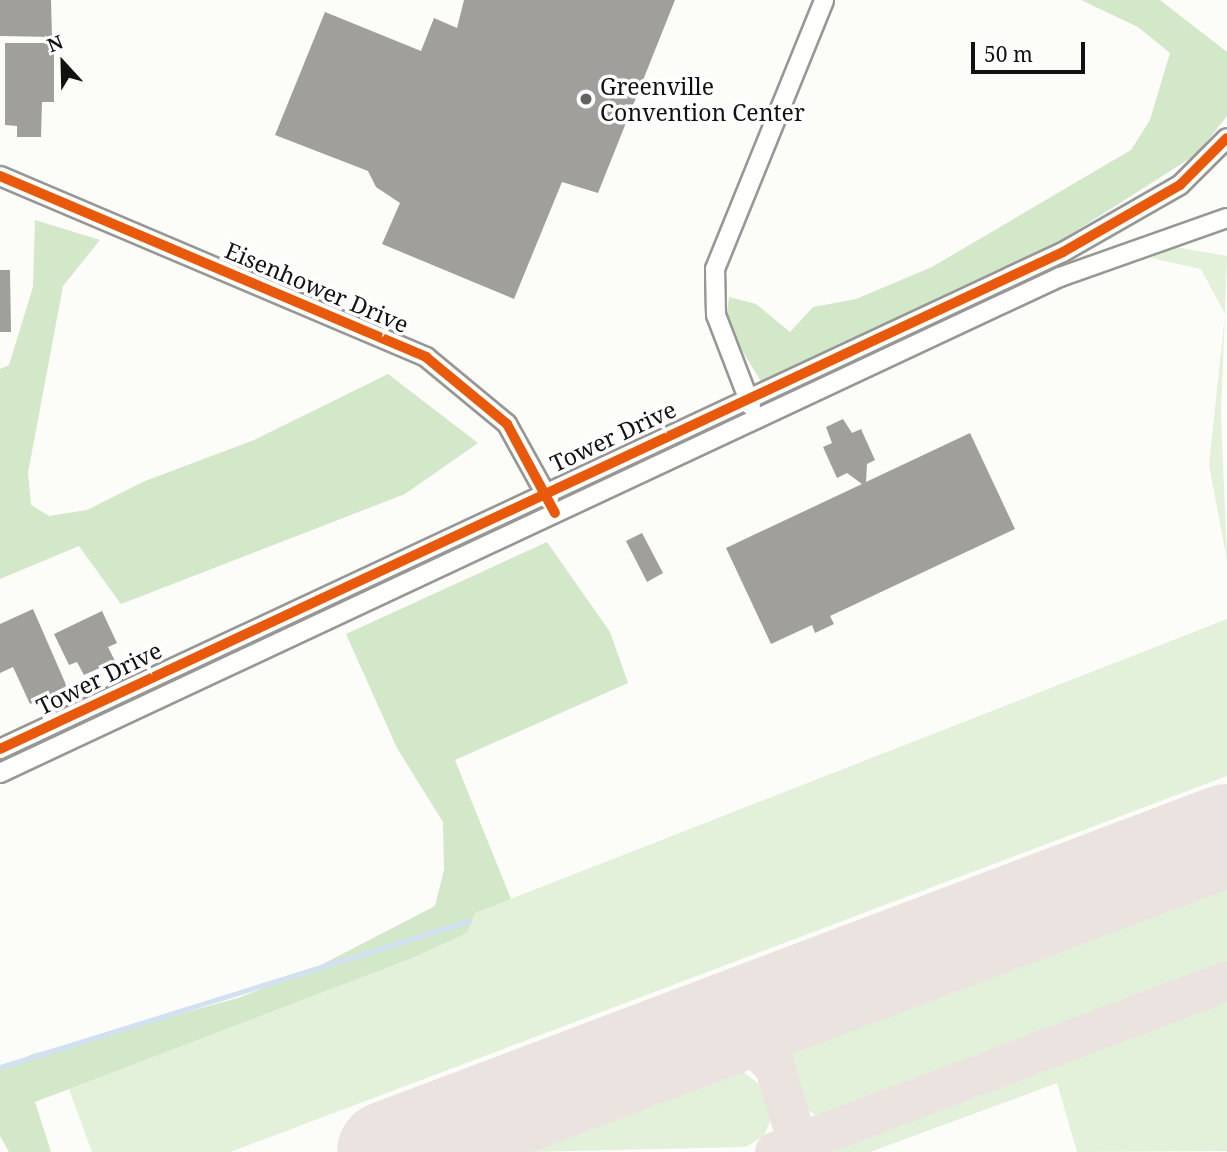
<!DOCTYPE html>
<html>
<head>
<meta charset="utf-8">
<style>
	body { margin:0 }
	#map { position:relative; width:1227px; height:1152px; overflow:hidden; background:#fcfcf8; font-family:"Noto Serif",serif }
	div>[style] { position:absolute }
	[style*='--x'] { left:calc(var(--x)*1px); top:calc(var(--y)*1px); width:calc(var(--w)*1px); rotate:calc(var(--a)*1deg) }
	.green>* { inset:0; background:#e3f0da }
	.forest>* { inset:0; background:#d3e7c9 }
	.stream>* { height:4.5px; margin:-2.25px; padding:0 2.25px; transform-origin:2.25px; border-radius:2.25px; background:#d2e1f2 }
	.taxiway>* { height:40px; margin:-20px; padding:0 20px; transform-origin:20px; border-radius:20px; background:#eae3e0 }
	.runway>* { height:102px; margin:-51px; padding:0 51px; transform-origin:51px; border-radius:51px; background:#eae3e0 }
	.building>* { inset:0; background:#a09f9c }
	.roads { filter:drop-shadow(2px 0 #979795) drop-shadow(-2px 0 #979795) drop-shadow(0 2px #979795) drop-shadow(0 -2px #979795) }
	.minor>* { height:18px; margin:-9px; padding:0 9px; transform-origin:9px; border-radius:9px; background:#fffffe }
	.cycleway>* { height:10px; margin:-5px; padding:0 5px; transform-origin:5px; border-radius:5px; background:#e8590c }
	.dots>* { width:19px; height:19px; translate:-50% -50%; box-sizing:border-box; border:4px solid #fff; border-radius:50% }
	span { translate:-50% -50%; white-space:nowrap; text-align:center; line-height:1.15; -webkit-text-stroke:7px #fff; paint-order:stroke }
	.poi-label { font-size:23px; color:#111 }
	.left { translate:0 -50%; text-align:left }
	.street-label { font-size:23px; color:#111 }
	.north { position:absolute; left:28px; top:28px; width:70px; height:70px; -webkit-text-stroke:5px #fff; paint-order:stroke; rotate:338deg; font-size:19px; font-weight:700; line-height:28px; text-align:center; color:#111 }
	.north::after { content:''; display:block; margin:auto; width:24px; height:32px; background:#111; clip-path:polygon(50% 0,100% 100%,50% 72%,0 100%) }
	.scale { position:absolute; left:971px; top:42px; width:114px; height:32px; box-sizing:border-box; border:4px solid #111; border-top:0; padding-left:9px; font-size:21px; line-height:24px; white-space:nowrap; color:#111; -webkit-text-stroke:5px #fff; paint-order:stroke }
</style>
</head>
<body>
<div id="map">
	<div class="green">
		<div style="clip-path:polygon(1175px 247px,1227px 256px,1221px 414px,1227px 560px,1209px 465px,1225px 314px,1201px 269px,1151px 258px)"></div>
		<div style="clip-path:polygon(1227px 619px,1227px 776px,230px 1152px,92px 1152px,69px 1089px,410px 959px,466px 933px,475px 913px)"></div>
		<div style="clip-path:polygon(1227px 887px,1227px 965px,840px 1113px,814px 1115px,797px 1097px,790px 1052px)"></div>
		<div style="clip-path:polygon(1227px 999px,1227px 1151px,1077px 1152px,1057px 1083px,870px 1152px,831px 1152px)"></div>
		<div style="clip-path:polygon(741px 1070px,764px 1088px,771px 1119px,764px 1136px,745px 1147px,526px 1152px)"></div>
	</div>
	<div class="forest">
		<div style="clip-path:polygon(1081px 0,1160px 0,1227px 52px,1227px 116px,1197px 154px,1057px 243px,762px 383px,725px 323px,729px 297px,756px 304px,790px 332px,813px 307px,856px 299px,932px 267px,1131px 150px,1150px 120px,1170px 53px,1138px 27px)"></div>
		<div style="clip-path:polygon(35px 220px,100px 240px,63px 286px,28px 473px,31px 505px,49px 516px,87px 510px,145px 481px,254px 440px,388px 374px,478px 443px,405px 494px,121px 604px,79px 546px,0 579px,0 369px,9px 365px,33px 287px)"></div>
		<div style="clip-path:polygon(547px 542px,610px 632px,628px 683px,455px 760px,511px 899px,475px 913px,467px 933px,410px 959px,35px 1102px,51px 1152px,9px 1152px,0 1136px,0 1069px,33px 1054px,238px 998px,319px 966px,435px 906px,444px 870px,443px 822px,397px 748px,346px 634px)"></div>
	</div>
	<div class="stream">
		<div style="--x:0;--y:1067;--w:491;--a:-17.3"></div>
	</div>
	<div class="taxiway">
		<div style="--x:1220;--y:838;--w:8;--a:-23"></div>
		<div style="--x:801;--y:996;--w:33;--a:141"></div>
		<div style="--x:775;--y:1017;--w:29;--a:104"></div>
		<div style="--x:768;--y:1045;--w:112;--a:72.9"></div>
		<div style="--x:709;--y:1031;--w:32;--a:4"></div>
		<div style="--x:741;--y:1033;--w:45;--a:45"></div>
		<div style="--x:775;--y:1152;--w:483;--a:-20.7"></div>
	</div>
	<div class="runway">
		<div style="--x:388;--y:1152;--w:897;--a:-20.7"></div>
	</div>
	<div class="building">
		<div style="clip-path:polygon(0 0,51px 0,52px 37px,0 36px)"></div>
		<div style="clip-path:polygon(464px 0,675px 0,598px 193px,562px 182px,514px 299px,382px 244px,400px 203px,376px 187px,368px 171px,275px 135px,325px 12px,421px 51px,434px 18px,457px 28px)"></div>
		<div style="clip-path:polygon(5px 43px,54px 43px,54px 102px,42px 102px,41px 137px,17px 137px,17px 126px,5px 125px)"></div>
		<div style="clip-path:polygon(0 270px,10px 270px,11px 332px,0 332px)"></div>
		<div style="clip-path:polygon(843px 419px,852px 433px,861px 429px,875px 460px,867px 464px,866px 482px,970px 433px,1015px 529px,830px 616px,834px 624px,815px 633px,812px 625px,771px 644px,726px 548px,862px 484px,847px 473px,837px 478px,823px 447px,832px 443px,826px 427px)"></div>
		<div style="clip-path:polygon(642px 533px,663px 573px,647px 582px,626px 541px)"></div>
		<div style="clip-path:polygon(33px 609px,67px 687px,30px 704px,13px 667px,0 673px,0 624px)"></div>
		<div style="clip-path:polygon(102px 611px,117px 643px,108px 647px,115px 661px,84px 675px,77px 662px,69px 665px,54px 634px)"></div>
	</div>
	<div class="roads">
		<div class="minor">
			<div style="--x:0;--y:176;--w:463;--a:23"></div>
			<div style="--x:426;--y:357;--w:105;--a:39.6"></div>
			<div style="--x:507;--y:424;--w:87;--a:61.1"></div>
			<div style="--x:751;--y:406;--w:97;--a:-111"></div>
			<div style="--x:716;--y:315;--w:46;--a:-91.2"></div>
			<div style="--x:715;--y:269;--w:290;--a:-67.9"></div>
			<div style="--x:0;--y:749;--w:1173;--a:-25.06"></div>
			<div style="--x:1063;--y:252;--w:135;--a:-29.8"></div>
			<div style="--x:1180;--y:185;--w:66;--a:-45"></div>
			<div style="--x:0;--y:773;--w:1170;--a:-25.08"></div>
			<div style="--x:1060;--y:277;--w:177;--a:-19.5"></div>
		</div>
	</div>
	<div class="cycleway">
		<div style="--x:0;--y:176;--w:463;--a:23"></div>
		<div style="--x:426;--y:357;--w:105;--a:39.6"></div>
		<div style="--x:507;--y:424;--w:101;--a:61.7"></div>
		<div style="--x:0;--y:749;--w:1173;--a:-25.06"></div>
		<div style="--x:1063;--y:252;--w:135;--a:-29.8"></div>
		<div style="--x:1180;--y:185;--w:66;--a:-45"></div>
	</div>
	<div class="dots">
		<div style="left:586px;top:99px;background:#636362"></div>
	</div>
	<div class="poi-label">
		<span class="left" style="left:600px;top:99px">Greenville<br>Convention Center</span>
	</div>
	<div class="street-label">
		<span style="left:317px;top:287px;rotate:23deg">Eisenhower Drive</span>
		<span style="left:613px;top:436px;rotate:-25deg">Tower Drive</span>
		<span style="left:99px;top:678px;rotate:-26deg">Tower Drive</span>
	</div>
	<div class="north">N</div>
	<div class="scale">50 m</div>
</div>
</body>
</html>
